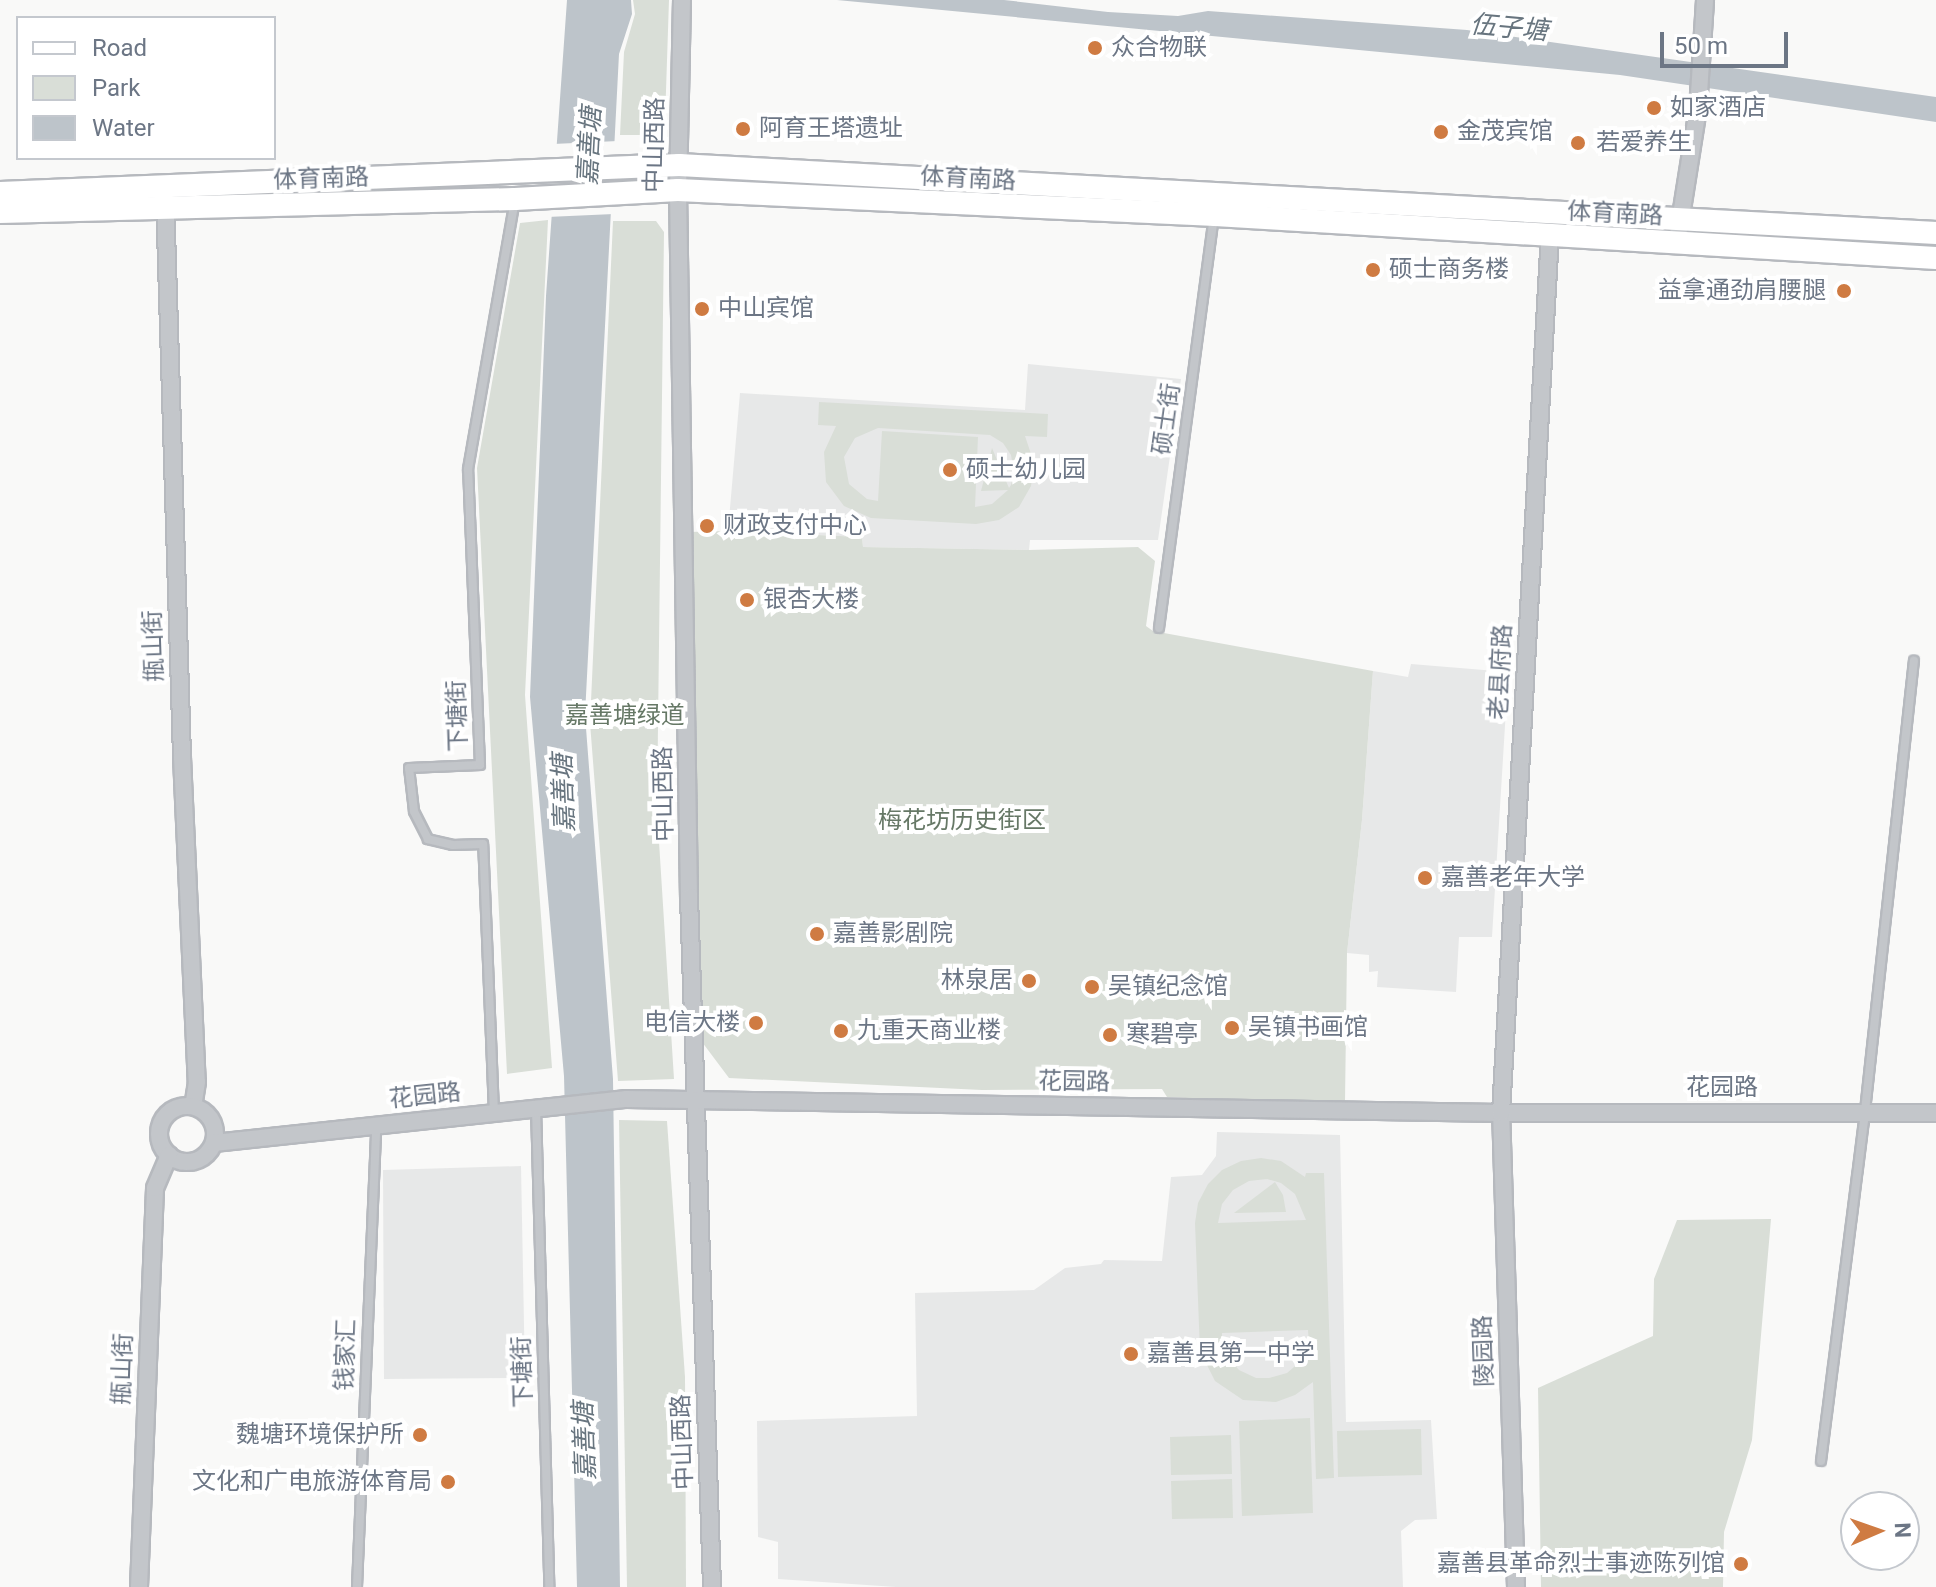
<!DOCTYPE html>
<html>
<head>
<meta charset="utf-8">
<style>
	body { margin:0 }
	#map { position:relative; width:1936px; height:1587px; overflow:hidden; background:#f9f9f8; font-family:Roboto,"Noto Sans SC",sans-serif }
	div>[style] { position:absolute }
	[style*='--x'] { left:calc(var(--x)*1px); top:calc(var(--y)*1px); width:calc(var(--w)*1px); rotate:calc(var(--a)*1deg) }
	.built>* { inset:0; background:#e7e8e8 }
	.green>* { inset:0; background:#d9ded7 }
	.water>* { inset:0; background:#bdc4ca }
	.pier>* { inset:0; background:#f9f9f8 }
	.roads { filter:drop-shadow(2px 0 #b6b9be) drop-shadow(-2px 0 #b6b9be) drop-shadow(0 2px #b6b9be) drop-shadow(0 -2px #b6b9be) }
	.service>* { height:8px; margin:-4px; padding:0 4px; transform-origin:4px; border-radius:4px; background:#c3c6ca }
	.minor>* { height:16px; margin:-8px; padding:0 8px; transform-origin:8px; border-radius:8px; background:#c3c6ca }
	.minor>.ring { margin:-8px; padding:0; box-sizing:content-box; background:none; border:16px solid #c3c6ca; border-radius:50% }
	.secondary>* { height:22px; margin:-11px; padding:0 11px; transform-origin:11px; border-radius:11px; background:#fff }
	.dots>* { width:22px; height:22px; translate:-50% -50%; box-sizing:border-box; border:4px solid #fff; border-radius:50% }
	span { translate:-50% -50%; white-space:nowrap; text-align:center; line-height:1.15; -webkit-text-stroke:8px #fff; paint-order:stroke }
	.poi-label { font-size:24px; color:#6c7685 }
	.left { translate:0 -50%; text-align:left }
	.right { translate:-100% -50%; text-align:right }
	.street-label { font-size:24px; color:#6c7685 }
	.park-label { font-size:24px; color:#667866 }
	.water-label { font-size:26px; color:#68757f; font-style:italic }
	.legend { position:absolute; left:16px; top:16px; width:260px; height:144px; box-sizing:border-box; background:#fff; border:2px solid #c4c8ce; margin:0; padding:10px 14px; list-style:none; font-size:24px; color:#6c7685 }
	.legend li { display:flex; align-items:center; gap:16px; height:40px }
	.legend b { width:40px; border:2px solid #c4c8ce }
	.north { position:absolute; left:1840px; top:1491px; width:80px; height:80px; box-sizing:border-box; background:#fff; border:2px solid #c4c8ce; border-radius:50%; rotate:88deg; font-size:22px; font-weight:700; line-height:32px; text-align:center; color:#6c7685 }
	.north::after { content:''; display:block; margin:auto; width:28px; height:36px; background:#cf7b42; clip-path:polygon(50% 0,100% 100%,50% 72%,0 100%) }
	.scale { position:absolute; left:1660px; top:32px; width:128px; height:36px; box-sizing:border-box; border:4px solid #6c7685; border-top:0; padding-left:10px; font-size:24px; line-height:28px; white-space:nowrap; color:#6c7685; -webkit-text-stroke:6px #fff; paint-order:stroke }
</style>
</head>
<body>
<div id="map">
	<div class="built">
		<div style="clip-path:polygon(1028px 364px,1181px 379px,1158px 540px,1030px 540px,1029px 550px,863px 547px,862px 537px,728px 531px,740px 393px,1025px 410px)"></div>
		<div style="clip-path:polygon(1411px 664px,1496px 671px,1508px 677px,1492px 937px,1459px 937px,1456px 992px,1377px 987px,1378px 971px,1369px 972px,1369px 955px,1347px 953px,1362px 820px,1373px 671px,1408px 677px)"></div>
		<div style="clip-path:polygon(1217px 1132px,1340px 1135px,1346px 1422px,1431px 1420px,1437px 1519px,1415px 1520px,1401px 1531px,1403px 1587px,896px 1587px,778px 1579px,778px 1542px,758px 1537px,757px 1421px,917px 1416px,915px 1293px,1034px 1290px,1065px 1268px,1101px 1264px,1104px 1260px,1162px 1261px,1171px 1177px,1202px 1175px,1216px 1156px)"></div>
		<div style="clip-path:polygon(521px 1166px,525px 1378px,384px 1379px,383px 1170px)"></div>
	</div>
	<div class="green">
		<div style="clip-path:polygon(633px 0,669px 0,665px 121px,655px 135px,620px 135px,624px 52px,635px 14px)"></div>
		<div style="clip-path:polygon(548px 220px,525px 695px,552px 1068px,507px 1074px,477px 468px,520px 223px)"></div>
		<div style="clip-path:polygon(613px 221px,656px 221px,664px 232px,657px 810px,674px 1079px,618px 1081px,590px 723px)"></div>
		<div style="clip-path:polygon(evenodd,819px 402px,1048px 414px,1047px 437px,1025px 436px,1034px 463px,1031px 486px,1019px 507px,999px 520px,976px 524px,871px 518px,844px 506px,826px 482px,824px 452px,836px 426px,818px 425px,819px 402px,878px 428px,990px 435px,1003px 443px,1011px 455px,1014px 473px,1011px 485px,1009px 488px,992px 448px,981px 491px,1008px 490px,992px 504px,975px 507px,978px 437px,882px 431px,878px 501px,867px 499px,849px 484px,844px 457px,855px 438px,878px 428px)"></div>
		<div style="clip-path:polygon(728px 531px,862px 537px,863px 547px,1029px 550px,1138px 547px,1155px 561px,1146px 626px,1153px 631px,1373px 671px,1362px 820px,1347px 953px,1345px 1102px,1280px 1103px,1167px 1097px,1162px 1089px,982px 1090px,729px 1078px,699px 1038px,688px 532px)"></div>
		<div style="clip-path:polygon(619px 1120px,667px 1121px,685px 1377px,686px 1587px,627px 1587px)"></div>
		<div style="clip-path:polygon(evenodd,1261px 1158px,1281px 1161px,1305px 1177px,1306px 1173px,1324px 1173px,1334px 1478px,1316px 1479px,1313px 1382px,1295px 1395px,1276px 1402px,1243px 1400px,1215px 1381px,1200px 1351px,1195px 1223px,1198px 1203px,1208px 1184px,1222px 1170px,1241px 1161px,1261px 1158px,1267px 1179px,1281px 1183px,1295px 1194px,1306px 1220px,1218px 1223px,1222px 1204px,1233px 1190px,1249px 1181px,1267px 1179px,1261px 1158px,1308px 1330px,1309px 1345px,1301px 1361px,1287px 1373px,1269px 1378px,1256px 1378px,1239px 1370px,1227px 1356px,1222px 1338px,1222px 1333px,1308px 1330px)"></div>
		<div style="clip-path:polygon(1275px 1182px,1283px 1195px,1286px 1212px,1234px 1213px)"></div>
		<div style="clip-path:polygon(1771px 1219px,1752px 1440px,1724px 1532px,1723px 1587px,1541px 1587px,1538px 1388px,1653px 1336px,1654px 1279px,1677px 1220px)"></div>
		<div style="clip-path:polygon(1310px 1418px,1313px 1513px,1242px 1516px,1239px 1421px)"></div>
		<div style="clip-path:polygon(1421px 1429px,1422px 1475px,1338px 1477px,1337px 1431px)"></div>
		<div style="clip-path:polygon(1231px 1435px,1232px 1474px,1171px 1475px,1170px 1437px)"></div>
		<div style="clip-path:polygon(1232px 1479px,1233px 1518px,1172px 1519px,1171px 1481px)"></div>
	</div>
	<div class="water">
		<div style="clip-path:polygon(567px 0,631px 0,632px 14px,619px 54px,585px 715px,613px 1079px,620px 1587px,577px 1587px,564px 1076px,530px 697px,546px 296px)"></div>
		<div style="clip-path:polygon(837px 0,1004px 0,1108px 12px,1178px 16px,1208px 11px,1467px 30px,1936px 97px,1936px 122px,1620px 75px)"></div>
	</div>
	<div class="pier">
		<div style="clip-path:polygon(618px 141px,614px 214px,547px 217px,553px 144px)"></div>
	</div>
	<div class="roads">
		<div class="service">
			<div style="--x:1159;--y:628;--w:416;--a:-82.4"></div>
			<div style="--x:536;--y:1108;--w:479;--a:88.4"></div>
			<div style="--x:494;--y:1113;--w:269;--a:-92.3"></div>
			<div style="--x:483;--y:844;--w:30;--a:178"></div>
			<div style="--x:453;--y:845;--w:26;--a:-167"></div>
			<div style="--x:428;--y:839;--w:31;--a:-117"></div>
			<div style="--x:414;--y:811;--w:43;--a:-96.6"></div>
			<div style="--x:409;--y:768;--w:71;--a:-2.4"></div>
			<div style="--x:480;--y:765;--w:296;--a:-92.3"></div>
			<div style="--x:468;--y:469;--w:273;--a:-80.1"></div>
			<div style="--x:1821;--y:1461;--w:353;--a:-82.8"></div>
			<div style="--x:1865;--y:1111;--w:453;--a:-83.8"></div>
			<div style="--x:357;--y:1587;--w:462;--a:-87.6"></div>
		</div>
		<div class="minor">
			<div style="--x:682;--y:0;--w:190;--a:91.2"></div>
			<div style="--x:678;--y:190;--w:707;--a:89.11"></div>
			<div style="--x:689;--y:897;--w:690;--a:88.09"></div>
			<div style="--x:165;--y:197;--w:560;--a:88.26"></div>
			<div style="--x:182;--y:757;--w:325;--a:87.4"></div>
			<div style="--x:197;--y:1082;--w:24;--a:99"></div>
			<div style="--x:1677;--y:241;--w:134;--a:-81"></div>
			<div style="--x:1698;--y:109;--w:109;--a:-86.3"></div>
			<div class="ring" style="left:159px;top:1106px;width:40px;height:40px"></div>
			<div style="--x:214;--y:1143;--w:415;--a:-6.1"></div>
			<div style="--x:627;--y:1099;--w:874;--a:0.92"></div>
			<div style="--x:1501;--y:1113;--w:435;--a:0"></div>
			<div style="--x:139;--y:1587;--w:399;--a:-87.7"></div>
			<div style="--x:155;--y:1188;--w:36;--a:-67"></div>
			<div style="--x:1516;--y:1587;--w:474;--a:-91.8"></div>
			<div style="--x:1501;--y:1113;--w:880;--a:-86.81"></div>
		</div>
		<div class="secondary">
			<div style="--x:0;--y:193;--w:680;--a:-2.36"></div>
			<div style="--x:679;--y:165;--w:1259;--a:3.1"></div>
			<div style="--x:0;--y:212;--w:515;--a:-1.45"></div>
			<div style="--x:515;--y:199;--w:163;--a:-3.2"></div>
			<div style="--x:678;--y:190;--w:538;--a:2.67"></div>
			<div style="--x:1215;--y:215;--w:722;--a:3.41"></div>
		</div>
	</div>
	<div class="dots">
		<div style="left:1095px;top:48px;background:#cf7b42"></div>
		<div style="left:1654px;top:108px;background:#cf7b42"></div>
		<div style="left:743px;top:129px;background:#cf7b42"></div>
		<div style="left:1441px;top:132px;background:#cf7b42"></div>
		<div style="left:1578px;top:143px;background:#cf7b42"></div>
		<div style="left:1373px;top:270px;background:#cf7b42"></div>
		<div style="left:1844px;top:291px;background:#cf7b42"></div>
		<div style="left:702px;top:309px;background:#cf7b42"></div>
		<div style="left:950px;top:470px;background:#cf7b42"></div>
		<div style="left:707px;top:526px;background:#cf7b42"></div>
		<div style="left:747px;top:600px;background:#cf7b42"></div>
		<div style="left:1425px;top:878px;background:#cf7b42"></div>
		<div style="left:817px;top:934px;background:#cf7b42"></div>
		<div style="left:1029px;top:981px;background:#cf7b42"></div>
		<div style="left:1092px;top:987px;background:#cf7b42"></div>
		<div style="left:756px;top:1023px;background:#cf7b42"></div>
		<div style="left:1232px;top:1028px;background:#cf7b42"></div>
		<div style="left:841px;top:1031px;background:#cf7b42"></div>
		<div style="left:1110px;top:1035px;background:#cf7b42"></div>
		<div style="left:1131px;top:1354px;background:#cf7b42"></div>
		<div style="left:420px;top:1435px;background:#cf7b42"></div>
		<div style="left:448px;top:1482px;background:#cf7b42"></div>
		<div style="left:1741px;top:1564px;background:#cf7b42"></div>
	</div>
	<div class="poi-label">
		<span class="left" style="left:1111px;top:48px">众合物联</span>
		<span class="left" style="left:1670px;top:108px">如家酒店</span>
		<span class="left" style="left:759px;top:129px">阿育王塔遗址</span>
		<span class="left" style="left:1457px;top:132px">金茂宾馆</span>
		<span class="left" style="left:1596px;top:143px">若爱养生</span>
		<span class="left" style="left:1389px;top:270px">硕士商务楼</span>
		<span class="right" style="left:1826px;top:291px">益拿通劲肩腰腿</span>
		<span class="left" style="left:718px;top:309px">中山宾馆</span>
		<span class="left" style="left:966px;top:470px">硕士幼儿园</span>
		<span class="left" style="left:723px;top:526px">财政支付中心</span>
		<span class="left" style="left:763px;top:600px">银杏大楼</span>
		<span class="left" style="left:1441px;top:878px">嘉善老年大学</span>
		<span class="left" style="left:833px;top:934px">嘉善影剧院</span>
		<span class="right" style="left:1013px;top:981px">林泉居</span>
		<span class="left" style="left:1108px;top:987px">吴镇纪念馆</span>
		<span class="right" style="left:740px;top:1023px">电信大楼</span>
		<span class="left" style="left:1248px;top:1028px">吴镇书画馆</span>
		<span class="left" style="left:857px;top:1031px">九重天商业楼</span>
		<span class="left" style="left:1126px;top:1035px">寒碧亭</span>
		<span class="left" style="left:1147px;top:1354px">嘉善县第一中学</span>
		<span class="right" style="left:404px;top:1435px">魏塘环境保护所</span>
		<span class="right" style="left:432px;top:1482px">文化和广电旅游体育局</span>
		<span class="right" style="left:1725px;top:1564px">嘉善县革命烈士事迹陈列馆</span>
	</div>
	<div class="street-label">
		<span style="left:655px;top:145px;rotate:-89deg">中山西路</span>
		<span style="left:321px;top:179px;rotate:-2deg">体育南路</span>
		<span style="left:968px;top:179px;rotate:3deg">体育南路</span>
		<span style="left:1615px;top:214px;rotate:3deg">体育南路</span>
		<span style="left:1167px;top:419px;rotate:-82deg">硕士街</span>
		<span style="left:154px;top:646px;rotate:-92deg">甁山街</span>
		<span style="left:1501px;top:672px;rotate:-87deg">老县府路</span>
		<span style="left:458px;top:716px;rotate:-92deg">下塘街</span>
		<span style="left:664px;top:794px;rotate:-91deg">中山西路</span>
		<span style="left:1074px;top:1082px;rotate:1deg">花园路</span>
		<span style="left:1722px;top:1088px">花园路</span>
		<span style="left:425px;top:1096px;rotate:-6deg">花园路</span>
		<span style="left:1484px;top:1351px;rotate:-92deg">陵园路</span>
		<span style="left:346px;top:1355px;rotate:-88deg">钱家汇</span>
		<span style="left:123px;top:1369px;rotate:-88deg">甁山街</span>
		<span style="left:523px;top:1372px;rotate:-92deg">下塘街</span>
		<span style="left:683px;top:1442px;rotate:-92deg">中山西路</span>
	</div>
	<div class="park-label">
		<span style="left:625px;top:716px">嘉善塘绿道</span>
		<span style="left:962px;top:821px">梅花坊历史街区</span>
	</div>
	<div class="water-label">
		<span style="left:1509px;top:28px;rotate:5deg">伍子塘</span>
		<span style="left:590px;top:146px;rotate:-87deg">嘉善塘</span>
		<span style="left:564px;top:793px;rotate:-92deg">嘉善塘</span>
		<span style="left:585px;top:1441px;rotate:-92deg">嘉善塘</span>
	</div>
	<ul class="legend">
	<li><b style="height:10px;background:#fff"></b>Road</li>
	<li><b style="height:22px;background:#d9ded7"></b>Park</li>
	<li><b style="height:22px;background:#bdc4ca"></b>Water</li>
	</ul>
	<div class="north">N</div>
	<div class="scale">50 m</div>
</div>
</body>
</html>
